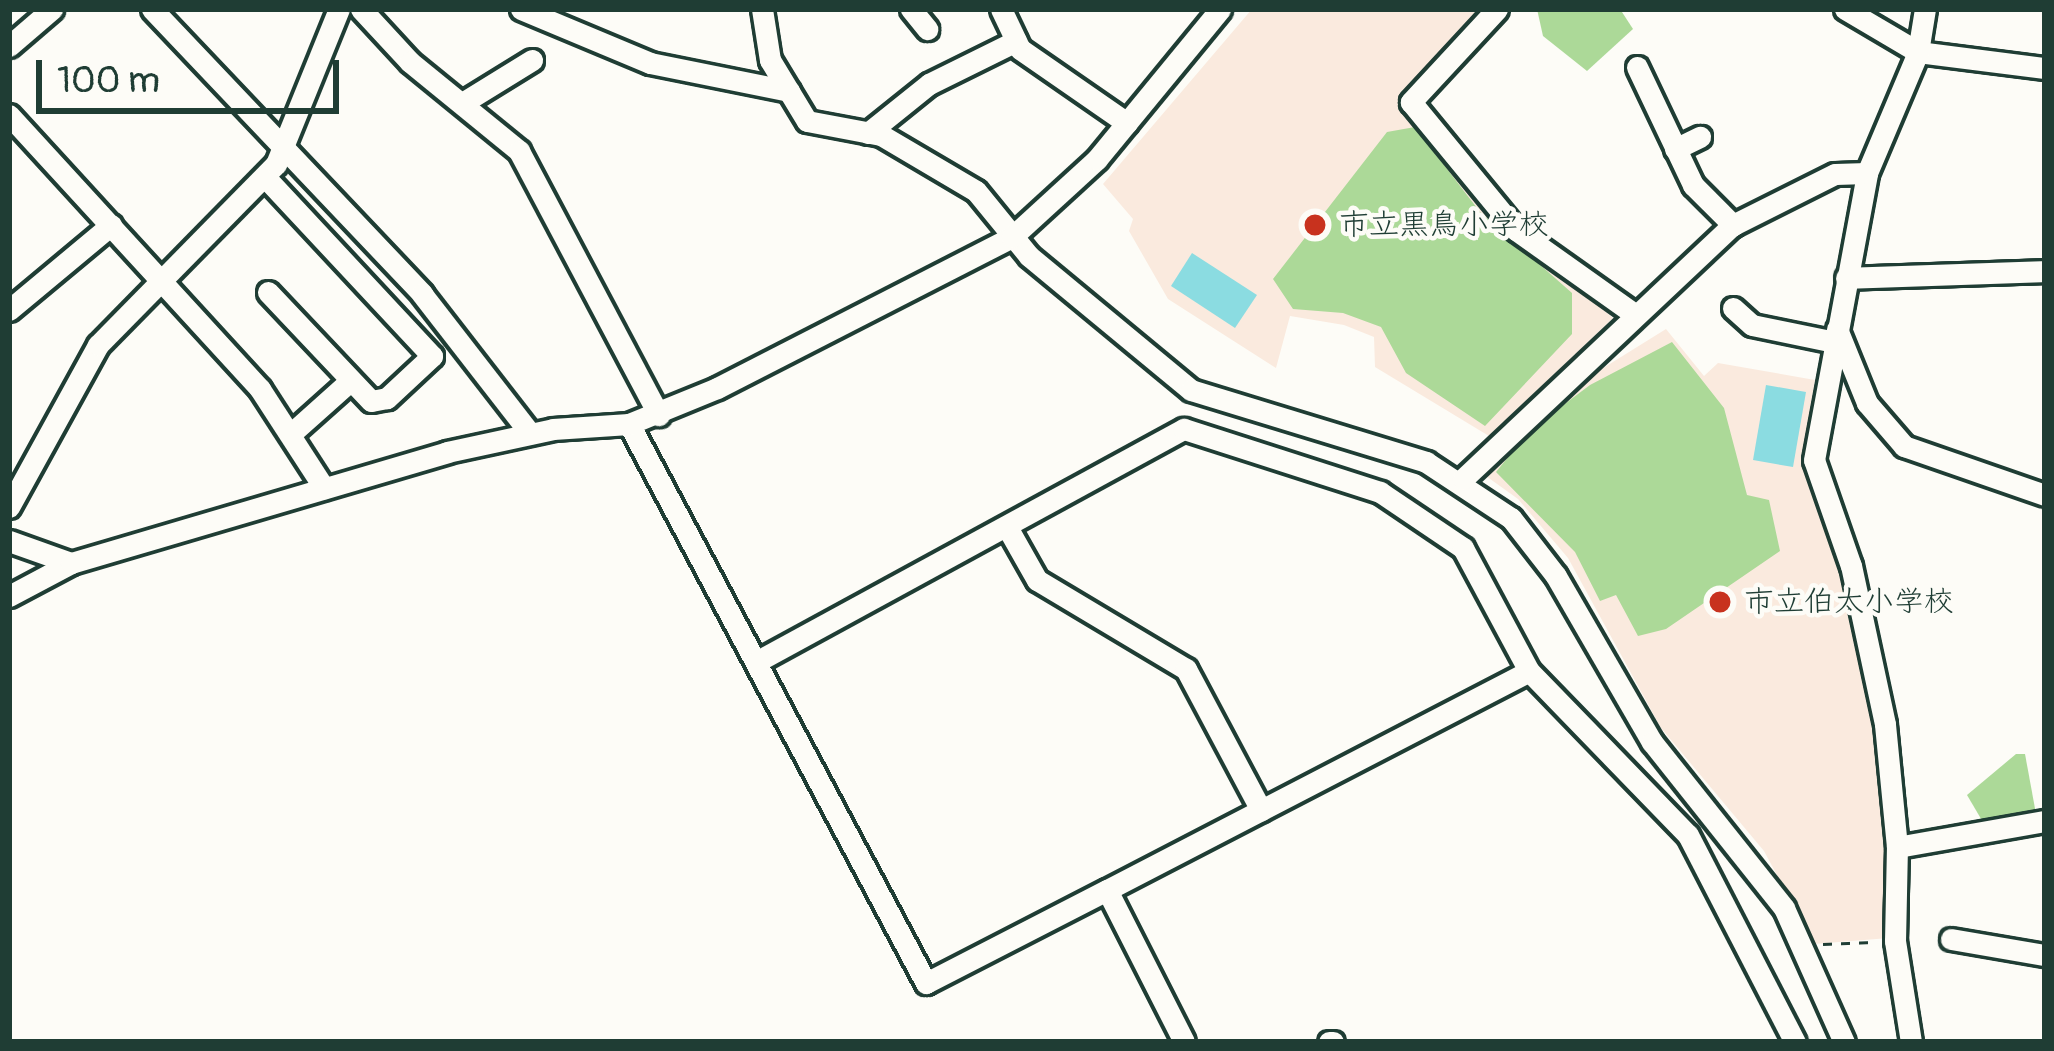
<!DOCTYPE html>
<html>
<head>
<meta charset="utf-8">
<style>
	body { margin:0 }
	#map { position:relative; width:2054px; height:1051px; overflow:hidden; background:#fdfcf7; font-family:Pangolin,"Klee One",sans-serif }
	div>[style] { position:absolute }
	[style*='--x'] { left:calc(var(--x)*1px); top:calc(var(--y)*1px); width:calc(var(--w)*1px); rotate:calc(var(--a)*1deg) }
	.built>* { inset:0; background:#faeade }
	.green>* { inset:0; background:#acd998 }
	.water>* { inset:0; background:#8bdce1 }
	.path>* { height:3px; margin-top:-1.5px; transform-origin:0; background:repeating-linear-gradient(90deg,#1f3d34 0 9px,transparent 0 18px) }
	.roads { filter:drop-shadow(3px 0 #1f3d34) drop-shadow(-3px 0 #1f3d34) drop-shadow(0 3px #1f3d34) drop-shadow(0 -3px #1f3d34) }
	.minor>* { height:21px; margin:-10.5px; padding:0 10.5px; transform-origin:10.5px; border-radius:10.5px; background:#fdfcf7 }
	.dots>* { width:33px; height:33px; translate:-50% -50%; box-sizing:border-box; border:6px solid #fdfcf7; border-radius:50% }
	span { translate:-50% -50%; white-space:nowrap; text-align:center; line-height:1.15; -webkit-text-stroke:9px #fdfcf7; paint-order:stroke }
	.poi-label { font-size:30px; color:#1f3d34 }
	.left { translate:0 -50%; text-align:left }
	.frame { position:absolute; inset:0; border:12px solid #1f3d34; pointer-events:none }
	.scale { position:absolute; left:36px; top:60px; width:303px; height:54px; box-sizing:border-box; border:6px solid #1f3d34; border-top:0; padding-left:15px; font-size:36px; line-height:42px; white-space:nowrap; color:#1f3d34; -webkit-text-stroke:9px #fdfcf7; paint-order:stroke }
</style>
</head>
<body>
<div id="map">
	<div class="built">
		<div style="clip-path:polygon(1252px 9px,1482px 9px,1405px 104px,1482px 209px,1613px 318px,1489px 436px,1375px 367px,1374px 337px,1344px 325px,1290px 316px,1276px 368px,1168px 299px,1129px 231px,1133px 219px,1103px 184px)"></div>
		<div style="clip-path:polygon(1666px 329px,1704px 376px,1718px 363px,1815px 380px,1804px 444px,1830px 519px,1872px 704px,1891px 839px,1889px 938px,1814px 944px,1764px 851px,1661px 728px,1568px 558px,1518px 499px,1479px 471px,1555px 398px)"></div>
	</div>
	<div class="green">
		<div style="clip-path:polygon(1537px 9px,1620px 9px,1633px 29px,1587px 71px,1543px 36px)"></div>
		<div style="clip-path:polygon(1415px 127px,1480px 212px,1572px 293px,1572px 334px,1485px 426px,1406px 373px,1381px 327px,1343px 313px,1293px 309px,1273px 279px,1387px 132px)"></div>
		<div style="clip-path:polygon(1672px 342px,1724px 408px,1747px 495px,1769px 500px,1780px 551px,1666px 629px,1638px 636px,1616px 595px,1600px 601px,1575px 552px,1496px 472px,1530px 430px,1590px 385px)"></div>
		<div style="clip-path:polygon(2016px 754px,2025px 754px,2036px 814px,1987px 829px,1967px 795px)"></div>
	</div>
	<div class="water">
		<div style="clip-path:polygon(1192px 253px,1257px 295px,1235px 328px,1171px 286px)"></div>
		<div style="clip-path:polygon(1766px 385px,1806px 392px,1793px 467px,1753px 460px)"></div>
	</div>
	<div class="path">
		<div style="--x:2045;--y:877;--w:29;--a:90"></div>
		<div style="--x:1823;--y:944;--w:50;--a:-2.3"></div>
	</div>
	<div class="roads">
		<div class="minor">
			<div style="--x:152;--y:9;--w:393;--a:46.5"></div>
			<div style="--x:422;--y:294;--w:176;--a:52.2"></div>
			<div style="--x:361;--y:9;--w:72;--a:47.2"></div>
			<div style="--x:410;--y:62;--w:141;--a:39.2"></div>
			<div style="--x:519;--y:151;--w:299;--a:62.1"></div>
			<div style="--x:521;--y:9;--w:140;--a:22.7"></div>
			<div style="--x:650;--y:63;--w:142;--a:11.4"></div>
			<div style="--x:762;--y:9;--w:52;--a:81.1"></div>
			<div style="--x:770;--y:60;--w:71;--a:58.8"></div>
			<div style="--x:807;--y:121;--w:75;--a:10.7"></div>
			<div style="--x:881;--y:135;--w:110;--a:30.5"></div>
			<div style="--x:976;--y:191;--w:84;--a:50.8"></div>
			<div style="--x:1029;--y:256;--w:210;--a:39.6"></div>
			<div style="--x:1191;--y:390;--w:246;--a:17"></div>
			<div style="--x:1426;--y:462;--w:102;--a:33.4"></div>
			<div style="--x:1511;--y:518;--w:73;--a:52.2"></div>
			<div style="--x:1556;--y:576;--w:192;--a:60"></div>
			<div style="--x:1652;--y:742;--w:212;--a:51.5"></div>
			<div style="--x:1784;--y:908;--w:147;--a:65.9"></div>
			<div style="--x:911;--y:9;--w:26;--a:51"></div>
			<div style="--x:1001;--y:9;--w:44;--a:64.6"></div>
			<div style="--x:1020;--y:49;--w:130;--a:34.7"></div>
			<div style="--x:1497;--y:9;--w:127;--a:132.8"></div>
			<div style="--x:1411;--y:102;--w:166;--a:50.6"></div>
			<div style="--x:1516;--y:230;--w:143;--a:35.4"></div>
			<div style="--x:1845;--y:9;--w:85;--a:30.5"></div>
			<div style="--x:1918;--y:52;--w:128;--a:7.2"></div>
			<div style="--x:9;--y:46;--w:57;--a:-40.7"></div>
			<div style="--x:1637;--y:67;--w:131;--a:64.6"></div>
			<div style="--x:1693;--y:185;--w:57;--a:45"></div>
			<div style="--x:464;--y:102;--w:80;--a:-31.7"></div>
			<div style="--x:9;--y:115;--w:372;--a:47.5"></div>
			<div style="--x:260;--y:389;--w:118;--a:57.1"></div>
			<div style="--x:868;--y:133;--w:78;--a:-38.8"></div>
			<div style="--x:929;--y:84;--w:97;--a:-26.3"></div>
			<div style="--x:1675;--y:149;--w:28;--a:-26"></div>
			<div style="--x:265;--y:177;--w:245;--a:47"></div>
			<div style="--x:432;--y:356;--w:62;--a:137"></div>
			<div style="--x:387;--y:398;--w:16;--a:169"></div>
			<div style="--x:371;--y:401;--w:150;--a:-133.4"></div>
			<div style="--x:1846;--y:278;--w:199;--a:-2"></div>
			<div style="--x:1733;--y:308;--w:25;--a:42"></div>
			<div style="--x:1752;--y:325;--w:85;--a:11.6"></div>
			<div style="--x:9;--y:310;--w:133;--a:-39.8"></div>
			<div style="--x:1837;--y:329;--w:80;--a:67.9"></div>
			<div style="--x:1867;--y:403;--w:57;--a:49.3"></div>
			<div style="--x:1904;--y:446;--w:149;--a:19.2"></div>
			<div style="--x:629;--y:424;--w:633;--a:62.02"></div>
			<div style="--x:926;--y:983;--w:203;--a:-27.2"></div>
			<div style="--x:1107;--y:890;--w:170;--a:63.1"></div>
			<div style="--x:294;--y:431;--w:76;--a:-41.8"></div>
			<div style="--x:1463;--y:479;--w:371;--a:-43.3"></div>
			<div style="--x:1733;--y:225;--w:114;--a:-26.6"></div>
			<div style="--x:1835;--y:174;--w:32;--a:-2"></div>
			<div style="--x:9;--y:507;--w:185;--a:-61.2"></div>
			<div style="--x:98;--y:345;--w:254;--a:-45.5"></div>
			<div style="--x:276;--y:164;--w:167;--a:-67.9"></div>
			<div style="--x:1007;--y:527;--w:61;--a:60.5"></div>
			<div style="--x:1037;--y:580;--w:174;--a:30.9"></div>
			<div style="--x:1186;--y:669;--w:160;--a:62"></div>
			<div style="--x:9;--y:541;--w:66;--a:19.5"></div>
			<div style="--x:9;--y:596;--w:70;--a:-28"></div>
			<div style="--x:71;--y:563;--w:392;--a:-16.4"></div>
			<div style="--x:447;--y:452;--w:108;--a:-12.2"></div>
			<div style="--x:553;--y:429;--w:76;--a:-3.8"></div>
			<div style="--x:629;--y:424;--w:95;--a:-22.2"></div>
			<div style="--x:717;--y:388;--w:331;--a:-27.1"></div>
			<div style="--x:1012;--y:237;--w:115;--a:-42.5"></div>
			<div style="--x:1097;--y:159;--w:194;--a:-50.6"></div>
			<div style="--x:756;--y:662;--w:487;--a:-28.6"></div>
			<div style="--x:1184;--y:429;--w:206;--a:17.8"></div>
			<div style="--x:1380;--y:492;--w:100;--a:34"></div>
			<div style="--x:1463;--y:548;--w:140;--a:61.8"></div>
			<div style="--x:1529;--y:671;--w:228;--a:45.9"></div>
			<div style="--x:1688;--y:835;--w:233;--a:62.7"></div>
			<div style="--x:1897;--y:847;--w:150;--a:-10"></div>
			<div style="--x:1107;--y:890;--w:475;--a:-27.4"></div>
			<div style="--x:1951;--y:939;--w:95;--a:9.7"></div>
			<div style="--x:1329;--y:1042;--w:4;--a:0"></div>
			<div style="--x:1911;--y:1042;--w:102;--a:-99"></div>
			<div style="--x:1895;--y:941;--w:94;--a:-88.8"></div>
			<div style="--x:1897;--y:847;--w:124;--a:-95.6"></div>
			<div style="--x:1885;--y:724;--w:162;--a:-102.1"></div>
			<div style="--x:1851;--y:566;--w:112;--a:-109.2"></div>
			<div style="--x:1814;--y:460;--w:292;--a:-79.5"></div>
			<div style="--x:1867;--y:173;--w:131;--a:-67.1"></div>
			<div style="--x:1918;--y:52;--w:44;--a:-80.8"></div>
		</div>
	</div>
	<div class="dots">
		<div style="left:1315px;top:225px;background:#c8321e"></div>
		<div style="left:1720px;top:602px;background:#c8321e"></div>
	</div>
	<div class="poi-label">
		<span class="left" style="left:1339px;top:225px">市立黒鳥小学校</span>
		<span class="left" style="left:1744px;top:602px">市立伯太小学校</span>
	</div>
	<div class="frame"></div>
	<div class="scale">100 m</div>
</div>
</body>
</html>
